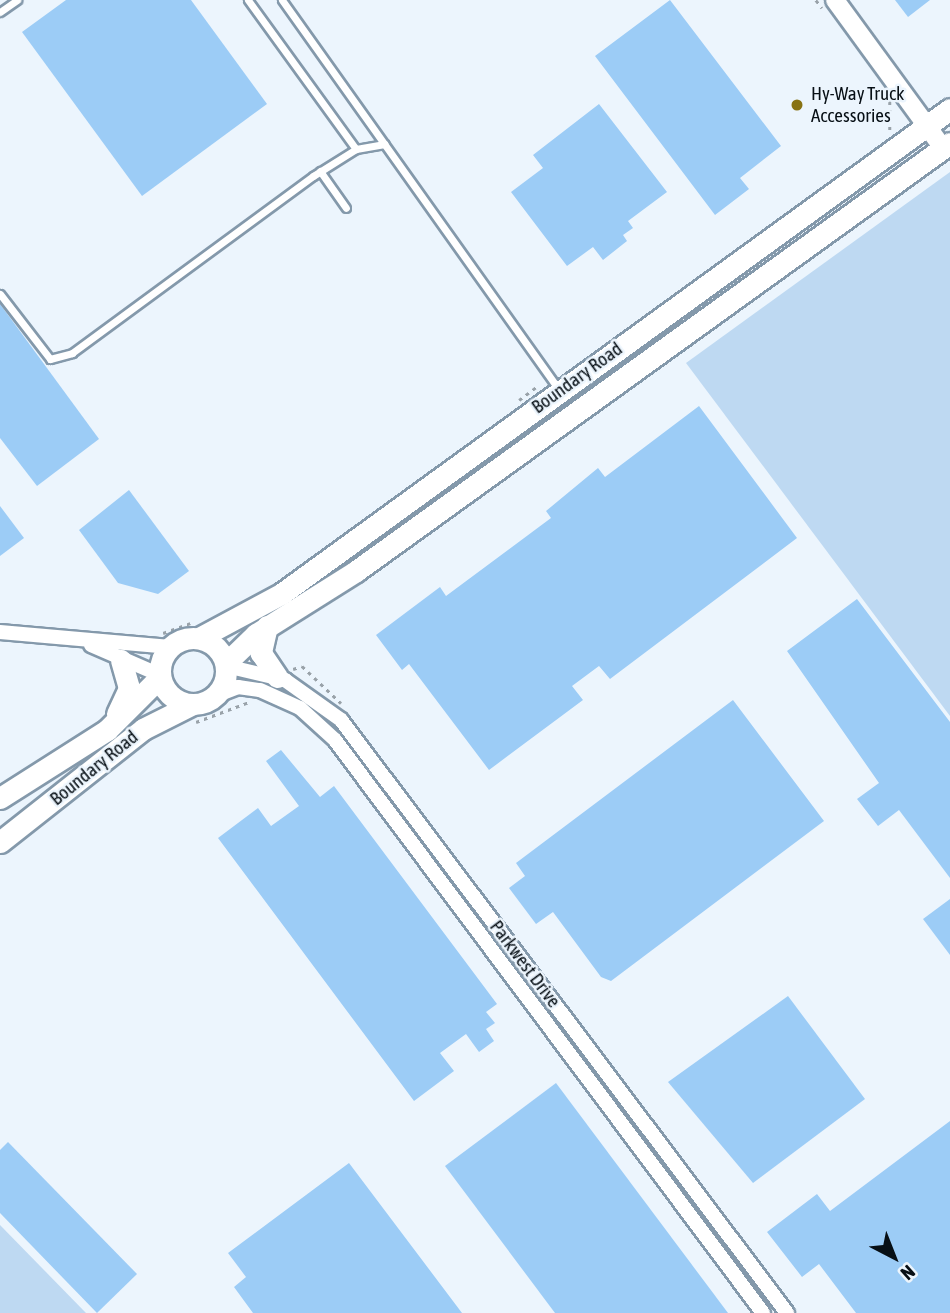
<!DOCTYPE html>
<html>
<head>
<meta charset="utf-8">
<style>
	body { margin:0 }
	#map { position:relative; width:950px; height:1313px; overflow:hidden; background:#ecf5fd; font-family:"Asap Condensed",sans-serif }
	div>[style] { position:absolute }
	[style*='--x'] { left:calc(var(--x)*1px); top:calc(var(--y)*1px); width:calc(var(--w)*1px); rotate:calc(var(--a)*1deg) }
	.green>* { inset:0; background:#bed9f2 }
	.building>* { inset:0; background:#9cccf6 }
	.path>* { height:2.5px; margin-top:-1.25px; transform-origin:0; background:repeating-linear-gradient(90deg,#99a2a9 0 3.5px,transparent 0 8.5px) }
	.roads { filter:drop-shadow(2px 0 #8499ab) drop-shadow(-2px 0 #8499ab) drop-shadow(0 2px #8499ab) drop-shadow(0 -2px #8499ab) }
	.service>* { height:7px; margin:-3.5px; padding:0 3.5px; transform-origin:3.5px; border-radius:3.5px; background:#fff }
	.minor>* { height:14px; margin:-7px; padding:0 7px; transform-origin:7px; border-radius:7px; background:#fff }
	.tertiary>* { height:18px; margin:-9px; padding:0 9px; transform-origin:9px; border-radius:9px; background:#fff }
	.primary>* { height:21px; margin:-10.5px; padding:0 10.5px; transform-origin:10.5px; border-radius:10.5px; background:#fff }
	.primary>.ring { margin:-10.5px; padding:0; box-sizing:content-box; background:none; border:21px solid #fff; border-radius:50% }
	.dots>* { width:19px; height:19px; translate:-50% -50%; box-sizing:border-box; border:4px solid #ecf5fd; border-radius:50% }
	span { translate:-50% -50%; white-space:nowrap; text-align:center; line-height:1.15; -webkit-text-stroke:5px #ecf5fd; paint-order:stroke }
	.poi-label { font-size:19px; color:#070f15 }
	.left { translate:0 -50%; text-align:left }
	.street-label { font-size:19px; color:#070f15 }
	.north { position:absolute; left:859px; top:1222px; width:70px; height:70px; -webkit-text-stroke:5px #ecf5fd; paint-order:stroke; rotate:138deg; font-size:19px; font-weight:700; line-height:28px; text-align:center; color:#070f15 }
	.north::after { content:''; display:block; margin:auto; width:24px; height:32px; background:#070f15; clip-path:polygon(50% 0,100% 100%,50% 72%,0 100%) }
</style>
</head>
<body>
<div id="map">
	<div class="green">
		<div style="clip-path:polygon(950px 172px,950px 716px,686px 363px)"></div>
		<div style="clip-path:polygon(0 1225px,86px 1313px,0 1313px)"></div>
	</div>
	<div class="building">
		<div style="clip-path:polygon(66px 0,191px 0,267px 104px,142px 196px,22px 32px)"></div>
		<div style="clip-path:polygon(670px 0,781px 146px,740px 178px,749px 189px,715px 215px,595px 56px)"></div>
		<div style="clip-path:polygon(895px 0,930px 0,908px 17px)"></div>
		<div style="clip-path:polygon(599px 104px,667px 192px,628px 221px,633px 228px,623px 235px,627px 241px,603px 260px,593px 247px,567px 266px,511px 192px,543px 168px,533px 155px)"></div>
		<div style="clip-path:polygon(0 304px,99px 439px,37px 486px,0 438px)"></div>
		<div style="clip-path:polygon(699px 406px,797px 538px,610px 679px,599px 666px,572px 686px,583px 700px,489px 770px,409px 664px,402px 670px,376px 635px,440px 587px,446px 596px,551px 518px,546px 511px,598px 468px,605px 477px)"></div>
		<div style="clip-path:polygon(129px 490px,189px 571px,158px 594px,118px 583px,79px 530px)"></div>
		<div style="clip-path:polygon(0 506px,24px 538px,0 556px)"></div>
		<div style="clip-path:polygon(857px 599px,950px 722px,950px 878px,899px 810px,878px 826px,857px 799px,879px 783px,787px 651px)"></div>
		<div style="clip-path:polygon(733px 700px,824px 821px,611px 981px,601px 977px,553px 912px,536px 924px,509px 888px,525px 876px,516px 863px)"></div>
		<div style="clip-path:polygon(281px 750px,320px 797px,334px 786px,497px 1004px,486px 1012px,495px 1023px,486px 1029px,494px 1041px,479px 1052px,466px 1034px,440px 1053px,454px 1071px,414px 1101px,218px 838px,258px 808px,271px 826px,299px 806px,266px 761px)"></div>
		<div style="clip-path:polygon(950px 899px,950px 955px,923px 919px)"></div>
		<div style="clip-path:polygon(788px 996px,865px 1099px,753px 1183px,668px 1082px)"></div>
		<div style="clip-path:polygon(556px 1083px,728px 1313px,555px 1313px,445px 1166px)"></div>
		<div style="clip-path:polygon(950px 1121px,950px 1313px,856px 1313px,819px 1264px,802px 1277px,767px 1232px,817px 1194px,830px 1211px)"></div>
		<div style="clip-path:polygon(8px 1142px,137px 1274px,97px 1313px,0 1213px,0 1150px)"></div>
		<div style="clip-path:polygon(349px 1163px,462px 1313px,253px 1313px,234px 1287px,246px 1277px,228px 1253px)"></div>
	</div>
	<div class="path">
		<div style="--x:816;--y:0;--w:10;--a:53"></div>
		<div style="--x:890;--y:101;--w:31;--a:90"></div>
		<div style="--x:519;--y:400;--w:25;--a:-37"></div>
		<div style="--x:163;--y:633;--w:29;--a:-20"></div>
		<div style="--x:293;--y:669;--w:9;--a:-18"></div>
		<div style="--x:302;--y:666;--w:54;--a:43.5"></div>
		<div style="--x:196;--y:722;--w:57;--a:-20.7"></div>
	</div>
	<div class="roads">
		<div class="service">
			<div style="--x:248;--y:0;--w:184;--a:54.1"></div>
			<div style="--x:282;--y:0;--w:478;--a:54.6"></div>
			<div style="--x:0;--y:12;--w:21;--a:-35"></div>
			<div style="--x:320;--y:171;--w:45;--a:54.9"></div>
			<div style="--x:0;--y:294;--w:82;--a:52.4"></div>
			<div style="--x:50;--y:359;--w:23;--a:-15"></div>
			<div style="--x:72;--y:353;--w:299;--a:-36.3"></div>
			<div style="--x:313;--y:176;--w:51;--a:-32.1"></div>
			<div style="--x:356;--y:149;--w:29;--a:-10"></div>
		</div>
		<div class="minor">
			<div style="--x:0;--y:632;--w:171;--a:5"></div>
			<div style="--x:91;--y:645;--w:75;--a:23.5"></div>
			<div style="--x:226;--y:666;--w:61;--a:13.3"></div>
			<div style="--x:285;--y:680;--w:69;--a:35.5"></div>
			<div style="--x:341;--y:720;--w:742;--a:53.05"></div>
			<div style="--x:215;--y:696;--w:25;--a:-21"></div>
			<div style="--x:238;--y:687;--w:22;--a:8"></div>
			<div style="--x:260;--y:690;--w:44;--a:24.2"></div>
			<div style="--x:300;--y:708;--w:47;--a:42.4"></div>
			<div style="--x:335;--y:740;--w:715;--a:53.24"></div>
		</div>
		<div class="tertiary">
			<div style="--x:835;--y:0;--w:183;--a:53.9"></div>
		</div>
		<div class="primary">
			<div style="--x:267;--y:626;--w:28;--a:103"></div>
			<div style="--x:261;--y:653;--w:29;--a:56"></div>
			<div class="ring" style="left:160px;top:638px;width:45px;height:45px"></div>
			<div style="--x:199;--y:638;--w:93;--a:-28.2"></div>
			<div style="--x:281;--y:594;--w:826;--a:-35.94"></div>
			<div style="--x:226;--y:663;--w:42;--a:-44"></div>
			<div style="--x:256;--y:634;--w:118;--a:-32.2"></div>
			<div style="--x:356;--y:571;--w:732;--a:-35.77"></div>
			<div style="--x:117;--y:714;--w:29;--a:-65"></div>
			<div style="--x:129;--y:688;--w:29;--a:-106"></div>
			<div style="--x:0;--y:798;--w:127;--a:-32.4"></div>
			<div style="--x:107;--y:730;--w:75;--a:-45"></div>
			<div style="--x:0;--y:842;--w:182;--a:-38.3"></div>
			<div style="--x:143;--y:729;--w:56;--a:-26.6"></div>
		</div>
	</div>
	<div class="dots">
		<div style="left:797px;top:105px;background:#877213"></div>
	</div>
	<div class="poi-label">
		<span class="left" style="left:811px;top:105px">Hy-Way Truck<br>Accessories</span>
	</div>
	<div class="street-label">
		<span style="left:577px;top:378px;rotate:-36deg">Boundary Road</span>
		<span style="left:94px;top:768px;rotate:-39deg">Boundary Road</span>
		<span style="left:525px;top:964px;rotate:53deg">Parkwest Drive</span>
	</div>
	<div class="north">N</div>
</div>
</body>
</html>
